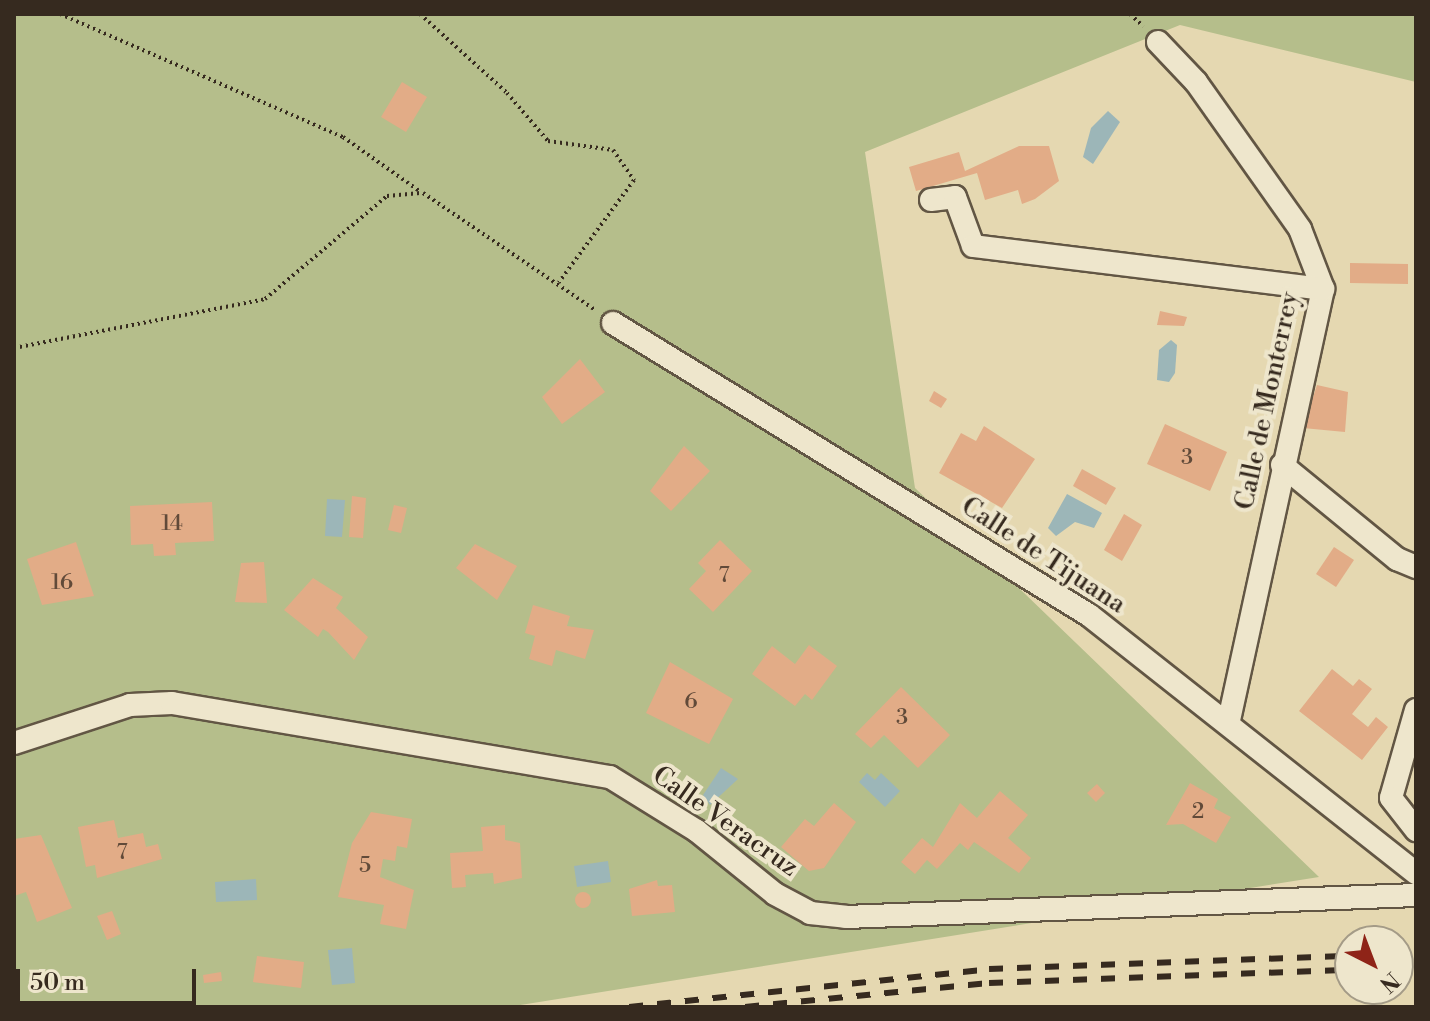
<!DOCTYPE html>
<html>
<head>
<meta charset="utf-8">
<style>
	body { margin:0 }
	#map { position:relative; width:1430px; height:1021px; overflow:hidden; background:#e5d8b1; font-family:"Libre Bodoni",serif }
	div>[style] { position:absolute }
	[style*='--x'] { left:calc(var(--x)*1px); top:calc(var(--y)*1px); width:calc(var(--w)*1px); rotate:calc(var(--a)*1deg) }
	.green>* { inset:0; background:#b5be8b }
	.water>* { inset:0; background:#9cb6b8 }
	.building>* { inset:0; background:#e2ac87 }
	.round { border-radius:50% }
	.path>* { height:4px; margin-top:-2px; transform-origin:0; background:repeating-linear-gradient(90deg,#362a1f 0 2px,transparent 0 6px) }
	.roads { filter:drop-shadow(2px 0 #625644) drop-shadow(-2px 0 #625644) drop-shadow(0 2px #625644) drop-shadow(0 -2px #625644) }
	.minor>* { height:22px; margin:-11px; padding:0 11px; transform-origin:11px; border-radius:11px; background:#eee6cc }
	.rail>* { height:6px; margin-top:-3px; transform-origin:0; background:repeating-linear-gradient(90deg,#362a1f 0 14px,transparent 0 28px) }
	span { translate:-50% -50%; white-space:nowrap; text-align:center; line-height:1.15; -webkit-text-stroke:8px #eee6cc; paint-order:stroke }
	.number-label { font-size:22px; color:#614a39 }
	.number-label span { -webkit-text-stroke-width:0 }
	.street-label { font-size:26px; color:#362a1f }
	.frame { position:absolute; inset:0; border:16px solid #362a1f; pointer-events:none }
	.north { position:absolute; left:1334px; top:925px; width:80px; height:80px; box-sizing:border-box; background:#eee6cc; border:2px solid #a49b87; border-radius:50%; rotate:138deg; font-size:22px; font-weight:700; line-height:32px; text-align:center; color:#362a1f }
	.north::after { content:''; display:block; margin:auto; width:28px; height:36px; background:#8f2418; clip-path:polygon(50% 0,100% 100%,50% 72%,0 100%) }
	.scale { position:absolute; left:16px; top:969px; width:180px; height:36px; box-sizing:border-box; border:4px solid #362a1f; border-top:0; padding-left:10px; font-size:24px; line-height:28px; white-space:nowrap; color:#362a1f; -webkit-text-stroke:6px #eee6cc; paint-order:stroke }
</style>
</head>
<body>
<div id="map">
	<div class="green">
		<div style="clip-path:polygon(14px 14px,1416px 14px,1416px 82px,1180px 25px,865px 152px,915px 488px,1319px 877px,508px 1007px,14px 1007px)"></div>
	</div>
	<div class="water">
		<div style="clip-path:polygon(1108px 111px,1120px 122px,1093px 164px,1083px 157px,1091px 128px)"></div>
		<div style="clip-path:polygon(1171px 340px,1177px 345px,1175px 373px,1169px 382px,1157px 380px,1159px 350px)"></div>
		<div style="clip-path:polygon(1067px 494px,1102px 513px,1094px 528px,1075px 522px,1056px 536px,1048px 528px)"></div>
		<div style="clip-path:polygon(327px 499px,345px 500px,342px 537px,325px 536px)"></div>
		<div style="clip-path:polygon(721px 768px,738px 779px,710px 805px,703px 795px)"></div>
		<div style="clip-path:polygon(867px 773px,875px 780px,881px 773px,900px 791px,885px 807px,859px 782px)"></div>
		<div style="clip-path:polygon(608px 861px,611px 882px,577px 887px,574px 866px)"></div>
		<div style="clip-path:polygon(256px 879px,257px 900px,216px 902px,215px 882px)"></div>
		<div style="clip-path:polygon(352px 948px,355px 983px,332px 985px,328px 950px)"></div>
	</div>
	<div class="building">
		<div style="clip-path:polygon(402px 82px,427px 97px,406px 132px,381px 117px)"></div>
		<div style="clip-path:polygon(1019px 146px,1049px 146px,1059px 181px,1035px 199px,1022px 204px,1018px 190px,985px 200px,977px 173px,916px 191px,909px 167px,959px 152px,965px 171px)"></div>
		<div style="clip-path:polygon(1350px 263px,1408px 264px,1408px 284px,1350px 283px)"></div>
		<div style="clip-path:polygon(1160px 311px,1187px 317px,1184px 326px,1157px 325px)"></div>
		<div style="clip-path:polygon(580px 359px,605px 392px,562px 424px,542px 397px)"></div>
		<div style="clip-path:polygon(1317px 385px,1348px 392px,1345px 432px,1303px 428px)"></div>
		<div style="clip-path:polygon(934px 391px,947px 399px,941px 408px,929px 401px)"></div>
		<div style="clip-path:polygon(1165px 424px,1227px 452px,1210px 491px,1147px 464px)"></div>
		<div style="clip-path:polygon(984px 426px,1035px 459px,1002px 508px,939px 473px,961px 433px,976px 441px)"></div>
		<div style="clip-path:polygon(684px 446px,710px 471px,671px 511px,650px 491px)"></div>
		<div style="clip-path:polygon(1082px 469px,1116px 488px,1106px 505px,1073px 486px)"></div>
		<div style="clip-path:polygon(352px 496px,366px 498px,363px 538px,349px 537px)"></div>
		<div style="clip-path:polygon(212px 502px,214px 541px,175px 543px,176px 555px,154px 556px,153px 544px,131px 545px,130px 506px)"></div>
		<div style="clip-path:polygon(394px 505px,407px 508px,401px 533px,388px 530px)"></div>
		<div style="clip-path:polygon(1124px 514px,1142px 525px,1122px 561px,1104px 550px)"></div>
		<div style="clip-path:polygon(720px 540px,752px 571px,713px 612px,689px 589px,706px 571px,698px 563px)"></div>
		<div style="clip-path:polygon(76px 542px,94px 596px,42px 605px,27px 559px)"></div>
		<div style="clip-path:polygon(475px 544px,517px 566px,497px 600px,456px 568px)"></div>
		<div style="clip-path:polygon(1334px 547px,1354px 560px,1336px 587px,1316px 574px)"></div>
		<div style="clip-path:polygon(264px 562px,267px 603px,235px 602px,241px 563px)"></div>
		<div style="clip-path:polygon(313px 578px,343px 597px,336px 608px,368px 637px,354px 660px,328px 632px,323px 629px,318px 637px,284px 610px)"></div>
		<div style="clip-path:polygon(533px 605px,570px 616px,567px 626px,594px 630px,585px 659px,556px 650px,552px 666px,529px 659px,535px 636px,525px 633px)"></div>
		<div style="clip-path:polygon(809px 645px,837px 666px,812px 700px,805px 694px,795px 706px,752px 674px,772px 646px,795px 664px)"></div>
		<div style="clip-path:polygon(670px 662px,733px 699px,709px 744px,646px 713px)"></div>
		<div style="clip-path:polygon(1332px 669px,1353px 686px,1359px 679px,1372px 689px,1352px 714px,1368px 727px,1376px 717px,1388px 727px,1362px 760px,1299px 711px)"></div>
		<div style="clip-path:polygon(901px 687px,950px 735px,918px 768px,884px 735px,871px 748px,855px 734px)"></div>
		<div style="clip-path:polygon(1190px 783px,1218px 799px,1214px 808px,1231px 817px,1216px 843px,1183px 824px,1166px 825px)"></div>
		<div style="clip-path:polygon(1097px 784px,1105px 793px,1096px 802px,1087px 793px)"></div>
		<div style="clip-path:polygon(1000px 791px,1028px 815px,1008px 838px,1031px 858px,1019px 873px,974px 842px,968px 850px,960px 843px,937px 869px,927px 860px,915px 874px,901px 862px,922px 838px,933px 847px,960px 803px,977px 818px)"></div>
		<div style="clip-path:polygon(834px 803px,856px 822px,824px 868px,809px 871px,781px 847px,805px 819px,814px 826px)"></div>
		<div style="clip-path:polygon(371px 812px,412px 819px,407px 848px,397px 846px,395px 861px,383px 859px,380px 877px,414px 890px,406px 929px,380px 924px,384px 905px,338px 897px,352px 843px)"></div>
		<div style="clip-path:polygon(114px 820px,118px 838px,143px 833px,146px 847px,158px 844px,162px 859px,97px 878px,95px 865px,86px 867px,78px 827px)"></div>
		<div style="clip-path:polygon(505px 825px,505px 840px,520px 843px,522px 878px,494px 884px,493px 873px,465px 875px,466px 887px,452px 888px,450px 853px,483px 851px,481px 827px)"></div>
		<div style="clip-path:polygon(41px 835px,72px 908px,37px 922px,26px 892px,14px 896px,14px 839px)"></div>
		<div style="clip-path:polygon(657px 880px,658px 886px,672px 885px,675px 912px,632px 916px,629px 889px)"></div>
		<div class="round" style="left:575px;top:892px;width:16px;height:16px"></div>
		<div style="clip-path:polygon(112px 911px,121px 934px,107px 940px,97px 916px)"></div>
		<div style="clip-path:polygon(257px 956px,304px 962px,301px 988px,253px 982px)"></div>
		<div style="clip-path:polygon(221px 972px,222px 981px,204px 983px,203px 975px)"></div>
	</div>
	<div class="path">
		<div style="--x:60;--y:14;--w:309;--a:23.5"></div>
		<div style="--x:343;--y:137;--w:95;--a:35.2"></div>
		<div style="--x:420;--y:14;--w:118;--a:42.2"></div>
		<div style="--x:507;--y:93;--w:63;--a:49.5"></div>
		<div style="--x:548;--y:141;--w:66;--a:7.9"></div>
		<div style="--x:613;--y:150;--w:37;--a:55"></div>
		<div style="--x:634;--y:180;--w:127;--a:126.3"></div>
		<div style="--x:1130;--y:14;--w:18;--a:43"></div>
		<div style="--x:14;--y:348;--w:256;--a:-11"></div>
		<div style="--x:265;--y:299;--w:160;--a:-40.2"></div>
		<div style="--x:387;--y:196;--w:36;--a:-5"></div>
		<div style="--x:423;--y:193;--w:208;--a:34.2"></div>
	</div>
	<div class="roads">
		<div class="minor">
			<div style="--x:1158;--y:42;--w:55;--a:46.5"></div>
			<div style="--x:1196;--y:82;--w:180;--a:54.7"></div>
			<div style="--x:1300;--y:229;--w:64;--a:69"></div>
			<div style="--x:1323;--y:289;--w:445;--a:102.3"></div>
			<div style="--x:931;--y:200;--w:24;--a:-7"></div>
			<div style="--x:955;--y:197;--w:52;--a:69.8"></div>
			<div style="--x:973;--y:246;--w:353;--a:7"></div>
			<div style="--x:613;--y:323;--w:558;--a:31.53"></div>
			<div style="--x:1089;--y:615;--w:417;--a:38.3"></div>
			<div style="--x:1282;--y:465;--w:149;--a:39.3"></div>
			<div style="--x:1397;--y:559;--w:21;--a:23"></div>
			<div style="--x:1416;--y:710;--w:91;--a:105.9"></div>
			<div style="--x:1391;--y:798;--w:41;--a:52"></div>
			<div style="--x:14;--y:743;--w:122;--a:-18.1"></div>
			<div style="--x:130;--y:705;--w:42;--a:-2.7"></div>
			<div style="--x:172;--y:703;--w:444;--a:9.6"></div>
			<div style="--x:610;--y:777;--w:102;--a:31.8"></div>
			<div style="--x:697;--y:831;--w:100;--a:38.9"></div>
			<div style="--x:775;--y:894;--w:40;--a:28"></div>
			<div style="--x:810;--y:913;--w:36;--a:6"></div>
			<div style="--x:846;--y:917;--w:570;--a:-2.21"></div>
		</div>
	</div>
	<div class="rail">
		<div style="--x:1398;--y:956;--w:18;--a:0"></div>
		<div style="--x:1398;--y:969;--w:18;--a:0"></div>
		<div style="--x:629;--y:1007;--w:362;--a:-6"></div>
		<div style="--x:989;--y:969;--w:361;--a:-2.1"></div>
		<div style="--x:745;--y:1007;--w:245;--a:-5.6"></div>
		<div style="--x:989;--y:983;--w:361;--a:-2.1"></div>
	</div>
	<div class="number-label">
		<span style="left:1187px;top:458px">3</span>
		<span style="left:172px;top:524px">14</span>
		<span style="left:724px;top:576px">7</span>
		<span style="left:62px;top:583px">16</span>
		<span style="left:691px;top:702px">6</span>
		<span style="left:902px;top:718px">3</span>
		<span style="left:1198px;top:812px">2</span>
		<span style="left:122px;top:853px">7</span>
		<span style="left:365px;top:866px">5</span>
	</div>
	<div class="street-label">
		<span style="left:1268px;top:401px;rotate:-78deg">Calle de Monterrey</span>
		<span style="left:1043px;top:556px;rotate:33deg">Calle de Tijuana</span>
		<span style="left:725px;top:822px;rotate:35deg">Calle Veracruz</span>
	</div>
	<div class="frame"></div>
	<div class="north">N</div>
	<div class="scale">50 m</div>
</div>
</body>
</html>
